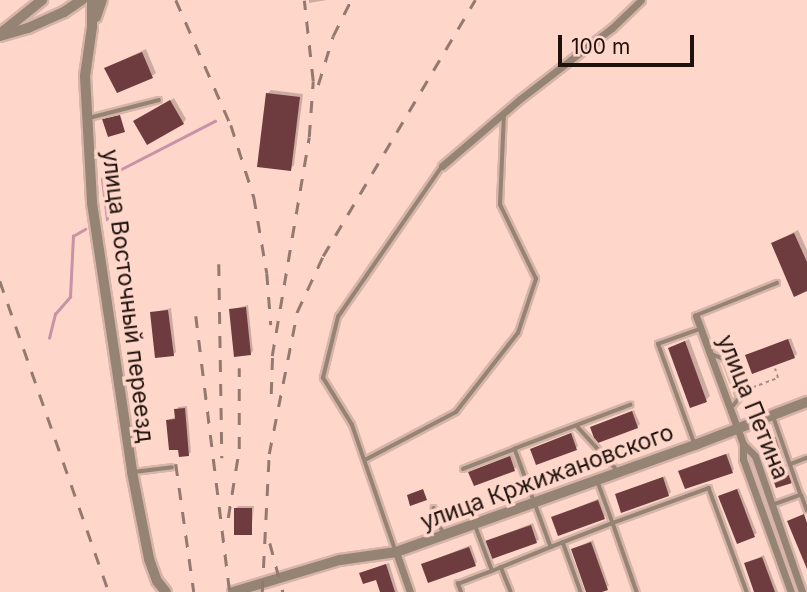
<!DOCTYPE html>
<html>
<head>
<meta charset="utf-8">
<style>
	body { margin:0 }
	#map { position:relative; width:807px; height:592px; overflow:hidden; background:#ffd7ca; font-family:Inter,sans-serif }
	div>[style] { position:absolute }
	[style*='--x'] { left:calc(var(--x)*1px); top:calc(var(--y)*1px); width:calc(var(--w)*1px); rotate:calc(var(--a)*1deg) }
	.shadow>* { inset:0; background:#0003 }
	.stream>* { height:2.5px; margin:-1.25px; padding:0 1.25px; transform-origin:1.25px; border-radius:1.25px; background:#c892a7 }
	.building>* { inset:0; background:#6e3c3f }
	.path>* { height:2px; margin-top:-1px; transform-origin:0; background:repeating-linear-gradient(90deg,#a98b81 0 3.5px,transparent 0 7px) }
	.roads { filter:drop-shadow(2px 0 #d7b4a8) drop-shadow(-2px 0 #d7b4a8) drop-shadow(0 2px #d7b4a8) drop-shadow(0 -2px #d7b4a8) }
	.service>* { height:3.5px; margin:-1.75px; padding:0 1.75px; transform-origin:1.75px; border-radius:1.75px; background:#958374 }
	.minor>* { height:7px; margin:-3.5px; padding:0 3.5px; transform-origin:3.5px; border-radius:3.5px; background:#958374 }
	.tertiary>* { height:10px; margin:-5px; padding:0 5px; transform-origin:5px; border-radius:5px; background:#958374 }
	.rail>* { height:2.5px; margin-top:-1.25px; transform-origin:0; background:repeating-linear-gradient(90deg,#947970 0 12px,transparent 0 24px) }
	span { translate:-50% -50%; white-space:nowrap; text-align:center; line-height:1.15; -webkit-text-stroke:7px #ffd7ca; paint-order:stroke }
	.street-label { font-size:23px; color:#1f120d }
	.scale { position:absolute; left:558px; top:35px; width:136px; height:32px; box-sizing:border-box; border:4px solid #1f120d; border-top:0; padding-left:9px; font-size:21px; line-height:24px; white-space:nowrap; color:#1f120d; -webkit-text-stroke:5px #ffd7ca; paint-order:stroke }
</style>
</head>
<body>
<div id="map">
	<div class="shadow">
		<div style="clip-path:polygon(309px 0,327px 0,309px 3px)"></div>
		<div style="clip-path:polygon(146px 49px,156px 73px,152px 76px,106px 68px)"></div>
		<div style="clip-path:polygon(271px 90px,303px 94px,294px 165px,290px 169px,267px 94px)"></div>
		<div style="clip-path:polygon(174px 98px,186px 119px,183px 123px,139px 118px)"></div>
		<div style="clip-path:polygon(798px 230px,807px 250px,807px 289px,773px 243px)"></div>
		<div style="clip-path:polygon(248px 305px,253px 351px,250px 354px,230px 310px)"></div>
		<div style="clip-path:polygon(171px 308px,176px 352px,173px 355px,152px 313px)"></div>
		<div style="clip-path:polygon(791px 338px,797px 354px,794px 357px,747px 355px)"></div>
		<div style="clip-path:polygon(689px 339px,710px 396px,706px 400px,670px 348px)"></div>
		<div style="clip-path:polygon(187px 406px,191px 452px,188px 455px,168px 420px,176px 417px,178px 407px)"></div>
		<div style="clip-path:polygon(634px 410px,640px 424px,637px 427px,592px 427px)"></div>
		<div style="clip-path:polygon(573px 432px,578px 446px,576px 448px,532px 449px)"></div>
		<div style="clip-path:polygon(779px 436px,794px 479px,791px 481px,762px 443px)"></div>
		<div style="clip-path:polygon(729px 453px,734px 469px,732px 472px,680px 471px)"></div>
		<div style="clip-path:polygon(512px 454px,517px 467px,514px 469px,470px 472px)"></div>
		<div style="clip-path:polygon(665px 476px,671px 492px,668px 495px,617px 494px)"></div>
		<div style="clip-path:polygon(739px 488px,757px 533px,754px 535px,720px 497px)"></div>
		<div style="clip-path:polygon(600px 498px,606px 515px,604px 517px,553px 518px)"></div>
		<div style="clip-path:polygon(238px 506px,254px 506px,251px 533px,236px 508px)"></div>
		<div style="clip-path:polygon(533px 523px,539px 539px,536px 542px,487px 541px)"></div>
		<div style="clip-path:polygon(593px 540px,609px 586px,588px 592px,573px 549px)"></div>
		<div style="clip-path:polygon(471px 545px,477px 562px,475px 564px,423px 564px)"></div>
		<div style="clip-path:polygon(764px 555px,778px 592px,756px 592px,746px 564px)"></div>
		<div style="clip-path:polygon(389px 563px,398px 592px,382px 592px,377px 578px,361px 573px)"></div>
	</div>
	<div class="stream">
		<div style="--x:107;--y:220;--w:41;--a:-97"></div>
		<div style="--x:102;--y:179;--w:127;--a:-27.2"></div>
		<div style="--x:49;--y:338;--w:25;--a:-76"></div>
		<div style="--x:55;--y:314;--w:23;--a:-49"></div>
		<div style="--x:70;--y:297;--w:61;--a:-87.2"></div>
		<div style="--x:73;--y:236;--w:14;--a:-30"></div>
	</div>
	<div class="building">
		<div style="clip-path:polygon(142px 52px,153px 78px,117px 93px,104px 68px)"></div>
		<div style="clip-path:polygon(266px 93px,300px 97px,291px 171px,257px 167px)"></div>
		<div style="clip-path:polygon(170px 100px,184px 124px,147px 145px,133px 121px)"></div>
		<div style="clip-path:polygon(120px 115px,125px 132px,108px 137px,102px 119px)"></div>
		<div style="clip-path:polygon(794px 233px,807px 262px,807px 291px,794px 297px,771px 243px)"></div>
		<div style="clip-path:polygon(246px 307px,251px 355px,234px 357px,229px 309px)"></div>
		<div style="clip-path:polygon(168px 310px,174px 356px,155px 358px,150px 312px)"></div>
		<div style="clip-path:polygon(788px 339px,795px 358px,752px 374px,745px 355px)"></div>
		<div style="clip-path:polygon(685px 341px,707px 402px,690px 408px,668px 348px)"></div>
		<div style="clip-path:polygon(185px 408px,189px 456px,179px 457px,178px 450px,169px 450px,166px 420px,175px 419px,174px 409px)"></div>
		<div style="clip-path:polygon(632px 411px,638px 428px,598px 443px,594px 438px,590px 427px)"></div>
		<div style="clip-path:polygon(571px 433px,577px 450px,536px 465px,530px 449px)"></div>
		<div style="clip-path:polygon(776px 437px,792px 483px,776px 488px,760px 443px)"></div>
		<div style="clip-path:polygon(726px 454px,733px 473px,685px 489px,678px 471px)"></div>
		<div style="clip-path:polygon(510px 456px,515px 471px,474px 486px,468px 472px)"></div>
		<div style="clip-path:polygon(663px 477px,669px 496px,621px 513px,615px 494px)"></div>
		<div style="clip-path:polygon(423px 489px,427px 500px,410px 506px,407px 495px)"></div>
		<div style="clip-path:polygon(737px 489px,755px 537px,737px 544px,718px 496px)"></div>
		<div style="clip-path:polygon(598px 500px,605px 519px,558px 536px,551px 517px)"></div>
		<div style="clip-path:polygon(234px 508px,252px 508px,252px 535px,234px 535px)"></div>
		<div style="clip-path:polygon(804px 514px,807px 523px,807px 569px,787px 521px)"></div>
		<div style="clip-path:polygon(531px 525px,537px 543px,492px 559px,485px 541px)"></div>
		<div style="clip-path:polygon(591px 542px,608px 590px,602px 592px,586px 592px,571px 549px)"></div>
		<div style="clip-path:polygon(469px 547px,476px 566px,428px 583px,421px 564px)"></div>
		<div style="clip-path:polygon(762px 557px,775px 592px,754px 592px,744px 563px)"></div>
		<div style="clip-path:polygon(386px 564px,395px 592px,380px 592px,376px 580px,363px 584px,359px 573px)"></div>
	</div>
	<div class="path">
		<div style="--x:746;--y:390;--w:34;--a:-21"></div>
		<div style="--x:778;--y:378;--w:10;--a:-107"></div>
	</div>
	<div class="roads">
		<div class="service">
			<div style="--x:89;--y:118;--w:72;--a:-14.4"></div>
			<div style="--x:697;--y:315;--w:86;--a:-21.8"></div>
			<div style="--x:712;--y:354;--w:15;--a:23"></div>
			<div style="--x:726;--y:360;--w:40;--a:69.8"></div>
			<div style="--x:740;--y:398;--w:13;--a:129"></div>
			<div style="--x:631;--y:405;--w:124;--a:159.2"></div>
			<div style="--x:515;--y:449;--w:104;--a:69.8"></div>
			<div style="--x:551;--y:547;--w:66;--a:-21.2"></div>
			<div style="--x:613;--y:523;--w:73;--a:70.8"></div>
			<div style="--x:774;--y:418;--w:82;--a:70.7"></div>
			<div style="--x:801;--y:495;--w:29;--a:160"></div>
			<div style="--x:577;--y:426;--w:61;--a:47.7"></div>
			<div style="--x:694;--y:443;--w:105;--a:-110"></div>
			<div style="--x:658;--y:344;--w:45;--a:-19.7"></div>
			<div style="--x:365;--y:460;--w:103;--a:-27.8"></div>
			<div style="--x:456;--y:412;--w:100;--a:-51.9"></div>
			<div style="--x:518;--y:333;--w:57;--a:-71.6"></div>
			<div style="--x:536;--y:279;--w:82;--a:-115.9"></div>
			<div style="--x:500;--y:205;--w:92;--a:-87.5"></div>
			<div style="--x:791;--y:464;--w:17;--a:-21"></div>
			<div style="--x:463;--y:469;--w:56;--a:-21"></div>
			<div style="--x:134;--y:472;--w:38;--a:-7"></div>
			<div style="--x:598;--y:482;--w:44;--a:69.9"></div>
			<div style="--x:613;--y:523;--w:102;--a:-20"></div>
			<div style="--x:709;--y:488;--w:111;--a:69.9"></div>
			<div style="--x:802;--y:496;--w:15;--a:70"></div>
			<div style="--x:434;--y:508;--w:27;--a:70"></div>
			<div style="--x:563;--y:542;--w:53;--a:70.2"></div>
			<div style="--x:395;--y:550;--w:132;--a:-109"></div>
			<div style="--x:352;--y:425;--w:55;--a:-121.7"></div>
			<div style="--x:323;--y:378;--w:63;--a:-76.2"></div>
			<div style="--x:338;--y:317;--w:183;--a:-55.4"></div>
			<div style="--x:501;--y:567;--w:27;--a:68"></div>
			<div style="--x:492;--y:571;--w:64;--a:-22.1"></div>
			<div style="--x:461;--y:592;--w:9;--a:-111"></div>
			<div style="--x:458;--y:584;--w:36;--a:-21"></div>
			<div style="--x:492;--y:571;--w:48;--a:-110.7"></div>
		</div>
		<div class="minor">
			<div style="--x:442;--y:166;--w:103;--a:-40.7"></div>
			<div style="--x:520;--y:99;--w:116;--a:-37.7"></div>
			<div style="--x:612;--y:28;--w:40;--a:-44"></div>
			<div style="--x:696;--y:316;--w:136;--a:69.8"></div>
			<div style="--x:743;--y:444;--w:17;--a:45"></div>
			<div style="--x:755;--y:456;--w:144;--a:70.9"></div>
			<div style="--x:743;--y:444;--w:15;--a:90"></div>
			<div style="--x:743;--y:459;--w:141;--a:70.2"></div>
			<div style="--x:396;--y:552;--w:42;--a:70.7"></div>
		</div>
		<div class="tertiary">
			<div style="--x:92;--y:0;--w:27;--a:90"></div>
			<div style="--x:92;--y:27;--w:49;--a:98.1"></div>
			<div style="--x:85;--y:76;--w:127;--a:86.8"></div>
			<div style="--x:92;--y:203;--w:272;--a:81.5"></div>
			<div style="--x:132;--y:472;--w:89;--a:78.9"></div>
			<div style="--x:149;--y:559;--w:23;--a:70"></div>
			<div style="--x:157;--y:581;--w:14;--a:51"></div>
			<div style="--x:96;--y:17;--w:18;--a:-71"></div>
			<div style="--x:1;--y:33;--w:53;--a:-38.8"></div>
			<div style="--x:0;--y:36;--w:29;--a:-16"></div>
			<div style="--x:28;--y:28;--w:39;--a:-24"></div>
			<div style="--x:64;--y:12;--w:22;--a:-34"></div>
			<div style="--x:233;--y:592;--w:112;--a:-16.7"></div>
			<div style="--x:340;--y:560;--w:57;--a:-8.1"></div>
			<div style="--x:396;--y:552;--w:318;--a:-19.7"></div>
			<div style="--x:695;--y:445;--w:120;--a:-21"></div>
		</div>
	</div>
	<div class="rail">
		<div style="--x:176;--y:0;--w:137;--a:66.3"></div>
		<div style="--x:231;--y:125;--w:76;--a:72.3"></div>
		<div style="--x:254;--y:197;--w:77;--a:80.3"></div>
		<div style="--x:267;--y:273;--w:52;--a:85.6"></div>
		<div style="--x:318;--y:85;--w:51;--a:-73"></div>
		<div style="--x:333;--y:36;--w:40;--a:-63.4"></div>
		<div style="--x:219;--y:264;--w:194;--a:89.1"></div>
		<div style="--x:0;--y:281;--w:330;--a:70.7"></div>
		<div style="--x:196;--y:316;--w:278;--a:83"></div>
		<div style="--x:271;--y:394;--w:38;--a:-88"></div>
		<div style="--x:272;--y:356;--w:222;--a:-80.4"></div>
		<div style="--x:309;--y:137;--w:56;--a:-85.9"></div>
		<div style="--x:313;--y:81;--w:81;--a:-96.3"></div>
		<div style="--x:176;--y:464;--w:129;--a:82"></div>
		<div style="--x:228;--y:518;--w:70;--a:-80.9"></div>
		<div style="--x:239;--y:449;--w:81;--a:-90"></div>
		<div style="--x:270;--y:543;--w:51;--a:75.1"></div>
		<div style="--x:262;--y:592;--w:138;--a:-87.1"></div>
		<div style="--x:269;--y:454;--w:145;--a:-78.8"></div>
		<div style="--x:297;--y:312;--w:62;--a:-65.1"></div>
		<div style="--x:323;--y:256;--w:298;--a:-59.3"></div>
	</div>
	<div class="street-label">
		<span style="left:128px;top:296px;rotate:83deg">улица Восточный переезд</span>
		<span style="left:753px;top:407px;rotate:68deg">улица Петина</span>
		<span style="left:547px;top:477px;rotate:-20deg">улица Кржижановского</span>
	</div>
	<div class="scale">100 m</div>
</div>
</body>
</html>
